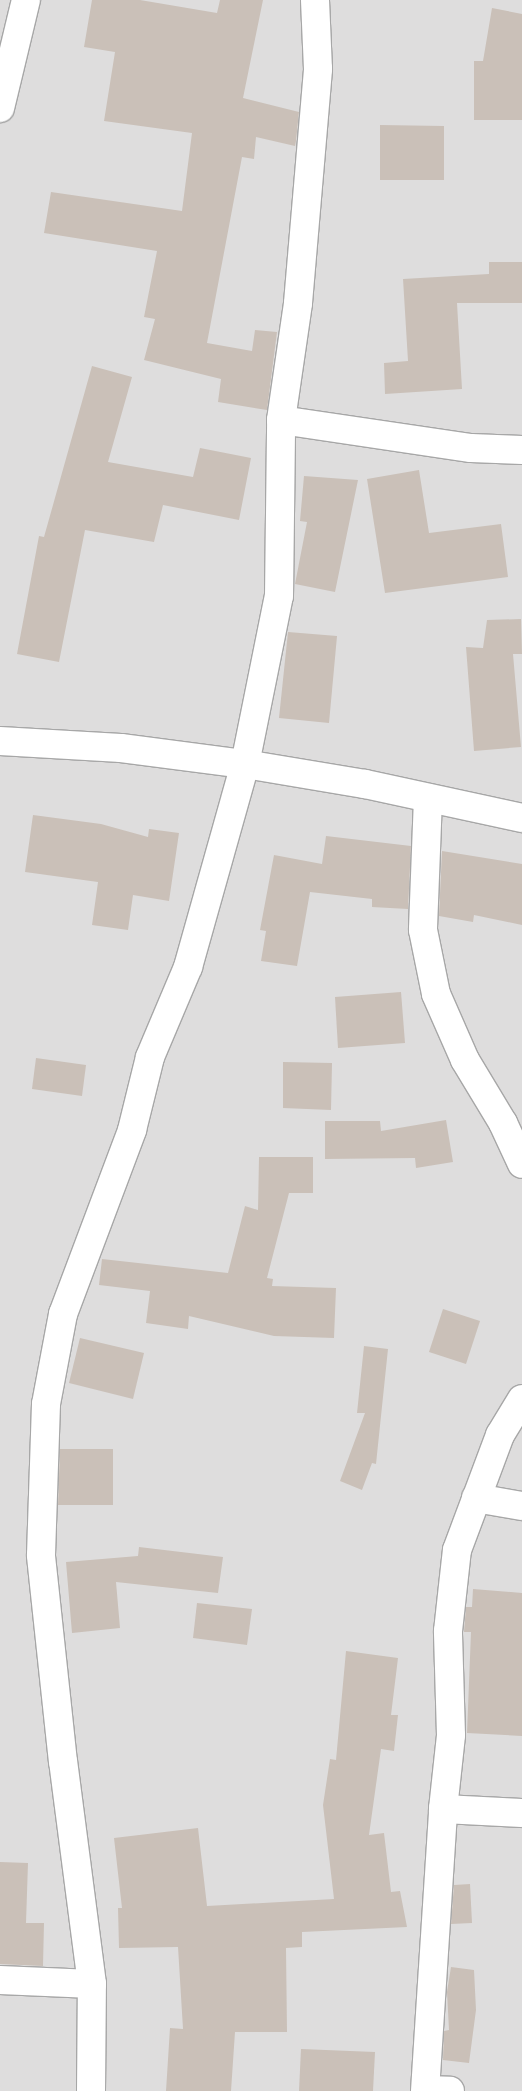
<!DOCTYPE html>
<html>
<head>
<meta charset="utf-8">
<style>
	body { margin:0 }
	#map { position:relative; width:522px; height:2091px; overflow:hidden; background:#f1ede6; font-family:"Source Sans 3",sans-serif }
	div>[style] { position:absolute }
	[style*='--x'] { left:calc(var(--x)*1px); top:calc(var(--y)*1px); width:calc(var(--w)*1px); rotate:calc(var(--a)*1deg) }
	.residential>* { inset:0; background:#dedddd }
	.building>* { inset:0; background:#cac0b8 }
	.roads { filter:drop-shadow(1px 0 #a7a7a7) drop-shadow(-1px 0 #a7a7a7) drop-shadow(0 1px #a7a7a7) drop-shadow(0 -1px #a7a7a7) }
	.street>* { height:28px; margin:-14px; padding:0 14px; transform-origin:14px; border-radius:14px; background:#fff }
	span { translate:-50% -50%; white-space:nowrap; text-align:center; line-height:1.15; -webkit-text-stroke:5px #fff; paint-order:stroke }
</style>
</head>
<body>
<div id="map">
	<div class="residential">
		<div style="clip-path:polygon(0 0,522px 0,522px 2091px,0 2091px)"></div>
	</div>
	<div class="building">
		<div style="clip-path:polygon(92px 0,140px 0,217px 13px,220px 0,263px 0,243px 98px,299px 112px,296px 141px,295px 146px,256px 137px,254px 159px,242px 157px,207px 343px,252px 351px,255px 330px,277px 332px,267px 410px,218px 402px,221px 379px,144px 360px,155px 319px,144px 317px,157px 251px,44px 233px,51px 192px,182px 211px,192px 133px,104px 121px,115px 52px,84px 47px)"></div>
		<div style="clip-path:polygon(492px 8px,522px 14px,522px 120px,474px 120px,474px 61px,483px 61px)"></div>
		<div style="clip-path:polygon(380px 125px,444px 126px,444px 180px,380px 180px)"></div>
		<div style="clip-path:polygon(489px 262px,522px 262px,522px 303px,457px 303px,462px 389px,385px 394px,384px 363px,408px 361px,403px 279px,489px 274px)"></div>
		<div style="clip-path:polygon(92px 366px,132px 377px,108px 462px,193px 477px,200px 448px,251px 458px,239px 520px,163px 505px,154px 542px,85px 530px,59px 662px,17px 654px,39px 536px,44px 537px)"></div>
		<div style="clip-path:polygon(419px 470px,429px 533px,501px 524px,508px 577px,385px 593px,367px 479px)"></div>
		<div style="clip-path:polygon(304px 476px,358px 480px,335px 592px,295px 584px,307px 522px,300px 521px)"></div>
		<div style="clip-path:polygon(521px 619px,522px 654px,513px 654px,521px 747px,474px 751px,466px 647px,483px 648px,487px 620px)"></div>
		<div style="clip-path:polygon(288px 632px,337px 636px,329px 723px,279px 718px)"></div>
		<div style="clip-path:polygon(33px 815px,101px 824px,148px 837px,149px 829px,179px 833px,169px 901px,133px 895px,128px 930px,92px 925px,98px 882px,25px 872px)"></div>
		<div style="clip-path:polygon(326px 836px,411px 846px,408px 909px,372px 907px,372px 899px,310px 892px,297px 966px,261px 961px,266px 931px,260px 930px,274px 855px,322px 864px)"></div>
		<div style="clip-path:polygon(442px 851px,522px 864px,522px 925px,474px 915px,473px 922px,439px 916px)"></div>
		<div style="clip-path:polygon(401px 992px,405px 1043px,338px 1048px,335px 997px)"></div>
		<div style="clip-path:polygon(36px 1058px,86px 1065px,82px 1096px,32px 1089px)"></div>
		<div style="clip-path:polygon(283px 1062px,332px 1063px,331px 1110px,283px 1108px)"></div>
		<div style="clip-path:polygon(446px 1120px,453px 1162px,416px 1168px,415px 1158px,325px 1159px,325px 1121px,380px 1121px,381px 1131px)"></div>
		<div style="clip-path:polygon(259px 1157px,313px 1157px,313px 1193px,289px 1193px,267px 1278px,273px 1279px,272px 1286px,336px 1288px,334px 1338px,274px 1336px,189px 1316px,188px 1329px,146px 1323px,150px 1291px,99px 1285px,102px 1259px,228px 1273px,245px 1206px,258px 1210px)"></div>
		<div style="clip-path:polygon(443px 1309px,480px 1321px,466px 1364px,429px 1352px)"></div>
		<div style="clip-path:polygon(80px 1338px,144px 1353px,133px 1399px,69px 1383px)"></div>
		<div style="clip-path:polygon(364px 1346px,388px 1349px,376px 1464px,372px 1463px,362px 1490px,340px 1481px,365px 1413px,357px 1413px)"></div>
		<div style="clip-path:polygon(60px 1449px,113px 1449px,113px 1505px,58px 1505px)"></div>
		<div style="clip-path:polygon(139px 1547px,223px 1557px,218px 1593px,116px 1582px,120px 1628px,72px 1633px,66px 1562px,138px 1556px)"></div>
		<div style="clip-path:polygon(473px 1589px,522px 1593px,522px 1736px,467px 1733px,471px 1632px,464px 1632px,466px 1607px,472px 1607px)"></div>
		<div style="clip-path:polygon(197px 1603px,252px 1609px,247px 1645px,193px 1638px)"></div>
		<div style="clip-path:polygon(346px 1651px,398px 1658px,391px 1715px,398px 1715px,394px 1751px,381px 1749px,369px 1835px,384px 1833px,391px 1892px,400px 1891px,407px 1927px,302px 1932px,302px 1947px,286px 1948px,287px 2032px,235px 2032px,231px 2091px,166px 2091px,170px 2028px,183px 2029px,178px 1947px,119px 1948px,118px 1908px,122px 1908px,114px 1838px,198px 1828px,207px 1906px,334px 1899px,323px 1805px,330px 1759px,336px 1760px)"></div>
		<div style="clip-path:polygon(0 1862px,28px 1863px,26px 1923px,44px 1923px,43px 1966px,0 1964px)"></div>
		<div style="clip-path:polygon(470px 1884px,472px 1923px,451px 1924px,454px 1885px)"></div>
		<div style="clip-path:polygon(451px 1967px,474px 1970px,476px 2010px,469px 2063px,443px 2060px,444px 2031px,449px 2030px,447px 1992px)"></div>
		<div style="clip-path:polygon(301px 2049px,375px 2052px,373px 2091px,299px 2091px)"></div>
	</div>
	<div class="roads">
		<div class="street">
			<div style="--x:0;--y:108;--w:111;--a:-76.5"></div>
			<div style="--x:281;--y:420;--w:192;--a:8.4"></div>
			<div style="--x:471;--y:448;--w:51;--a:2.2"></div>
			<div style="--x:0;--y:741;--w:121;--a:3.3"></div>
			<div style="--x:121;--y:748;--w:125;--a:7.4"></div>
			<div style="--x:245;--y:764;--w:122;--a:9.5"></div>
			<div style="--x:365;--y:784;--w:161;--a:12.2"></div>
			<div style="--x:428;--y:798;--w:132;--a:92.2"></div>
			<div style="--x:423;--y:930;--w:65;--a:78.5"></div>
			<div style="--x:436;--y:994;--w:72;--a:66.3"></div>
			<div style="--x:465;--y:1060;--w:74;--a:58.9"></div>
			<div style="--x:503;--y:1123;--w:45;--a:65.1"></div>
			<div style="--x:476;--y:1498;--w:47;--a:9.9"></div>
			<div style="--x:443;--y:1809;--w:79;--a:2.9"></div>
			<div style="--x:0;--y:1980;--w:92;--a:2.5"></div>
			<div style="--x:426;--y:2090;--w:24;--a:2"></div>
			<div style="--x:91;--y:2091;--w:107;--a:-89.5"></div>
			<div style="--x:92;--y:1984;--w:224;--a:-97.4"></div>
			<div style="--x:63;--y:1762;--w:208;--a:-96.1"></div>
			<div style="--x:41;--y:1555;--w:151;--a:-88.1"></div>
			<div style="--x:46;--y:1404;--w:92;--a:-79.3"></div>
			<div style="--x:63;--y:1314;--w:197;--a:-69.4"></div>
			<div style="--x:132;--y:1130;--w:75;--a:-76.1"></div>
			<div style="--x:150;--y:1057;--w:98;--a:-67.1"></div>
			<div style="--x:188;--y:967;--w:211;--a:-74.3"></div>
			<div style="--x:245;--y:764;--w:171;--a:-78.6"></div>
			<div style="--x:279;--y:596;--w:176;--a:-89.3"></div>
			<div style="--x:281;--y:420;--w:118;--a:-81.7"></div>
			<div style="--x:298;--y:303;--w:235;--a:-85.1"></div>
			<div style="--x:318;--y:69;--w:69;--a:-92.5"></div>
			<div style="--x:425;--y:2091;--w:283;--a:-86.3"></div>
			<div style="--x:443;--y:1809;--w:74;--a:-83.8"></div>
			<div style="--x:451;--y:1735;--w:104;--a:-91.7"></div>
			<div style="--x:448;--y:1631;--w:81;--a:-83.7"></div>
			<div style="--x:457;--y:1550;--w:123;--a:-69.5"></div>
			<div style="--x:500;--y:1435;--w:42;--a:-58.6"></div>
		</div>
	</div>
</div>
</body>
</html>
